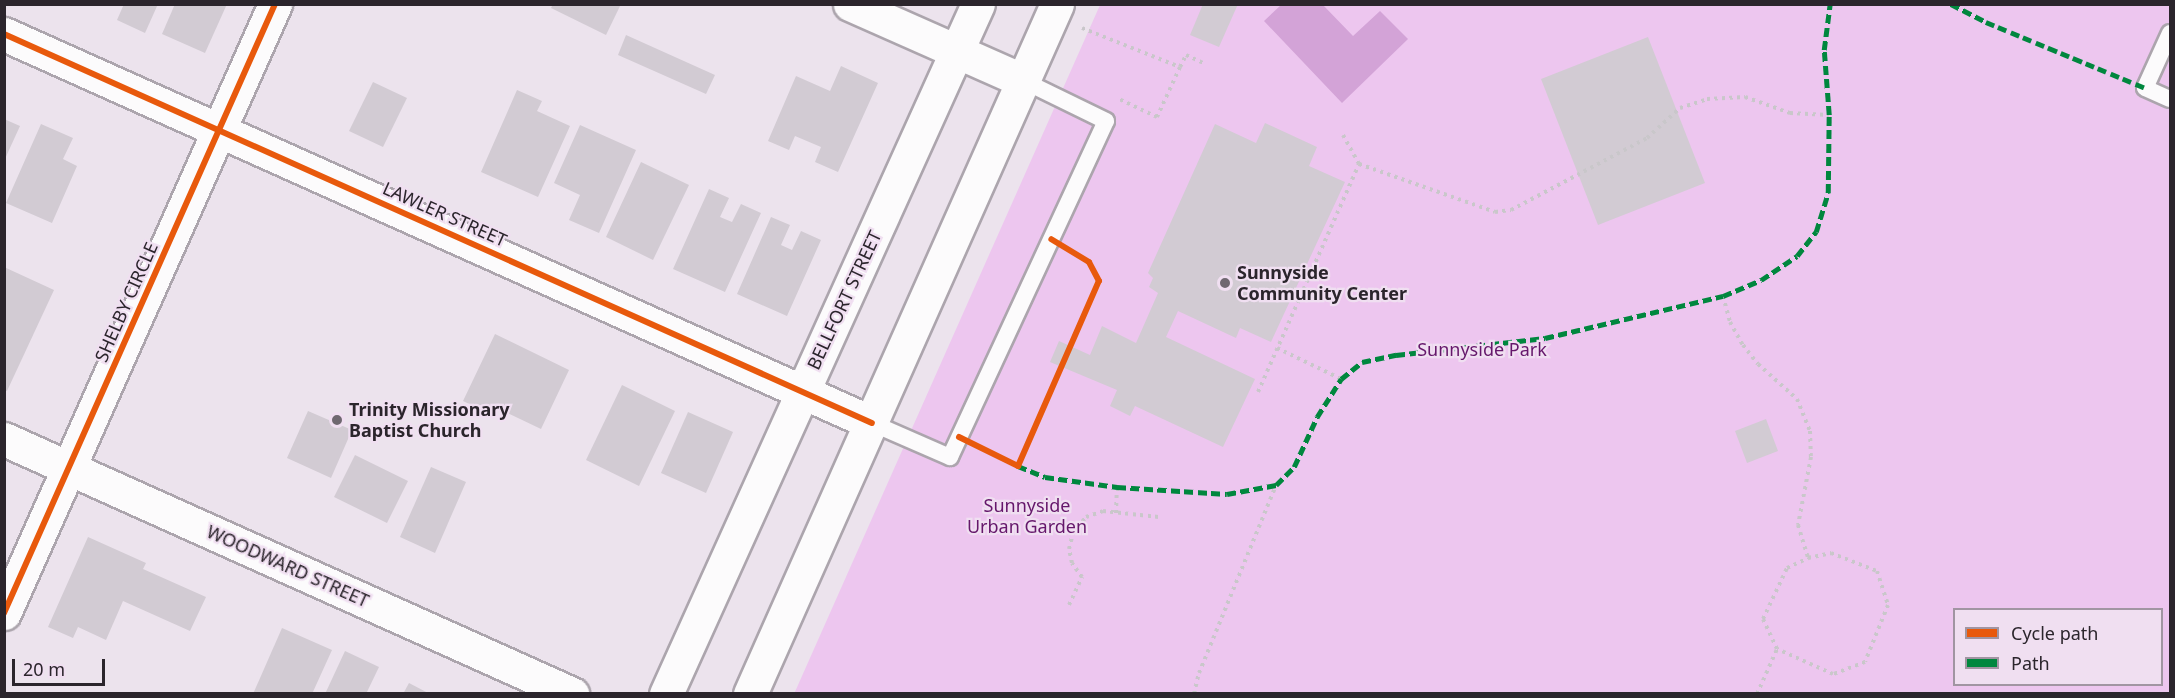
<!DOCTYPE html>
<html>
<head>
<meta charset="utf-8">
<style>
	body { margin:0 }
	#map { position:relative; width:2175px; height:698px; overflow:hidden; background:#ece3ed; font-family:"Noto Sans",sans-serif }
	div>[style] { position:absolute }
	[style*='--x'] { left:calc(var(--x)*1px); top:calc(var(--y)*1px); width:calc(var(--w)*1px); rotate:calc(var(--a)*1deg) }
	.green>* { inset:0; background:#edc6ef }
	.water>* { inset:0; background:#d3a3d7 }
	.building>* { inset:0; background:#d2cbd3 }
	.path>* { height:4px; margin-top:-2px; transform-origin:0; background:repeating-linear-gradient(90deg,#c9c7ca 0 3px,transparent 0 7.5px) }
	.roads { filter:drop-shadow(2px 0 #aca5ad) drop-shadow(-2px 0 #aca5ad) drop-shadow(0 2px #aca5ad) drop-shadow(0 -2px #aca5ad) }
	.lane>* { height:16px; margin:-8px; padding:0 8px; transform-origin:8px; border-radius:8px; background:#fcfbfc }
	.street>* { height:33px; margin:-16.5px; padding:0 16.5px; transform-origin:16.5px; border-radius:16.5px; background:#fcfbfc }
	.secondary>* { height:33px; margin:-16.5px; padding:0 16.5px; transform-origin:16.5px; border-radius:16.5px; background:#fcfbfc }
	.quiet>* { height:4.5px; margin-top:-2.25px; transform-origin:0; background:repeating-linear-gradient(90deg,#00873e 0 9px,transparent 0 13.5px) }
	.cycleway>* { height:6px; margin:-3px; padding:0 3px; transform-origin:3px; border-radius:3px; background:#e8590c }
	.dots>* { width:16px; height:16px; translate:-50% -50%; box-sizing:border-box; border:3px solid #f0dff1; border-radius:50% }
	span { translate:-50% -50%; white-space:nowrap; text-align:center; line-height:1.15; -webkit-text-stroke:4.5px #f0dff1; paint-order:stroke }
	.street-label { font-size:18px; color:#2b252c }
	.poi-label { font-size:18px; color:#2b252c; font-weight:700 }
	.left { translate:0 -50%; text-align:left }
	.park-label { font-size:18px; color:#65176b }
	.frame { position:absolute; inset:0; border:6px solid #2b252c; pointer-events:none }
	.legend { position:absolute; left:1953px; top:608px; width:210px; height:78px; box-sizing:border-box; background:#f0dff1; border:2px solid #a195a2; margin:0; padding:8px 10px; list-style:none; font-size:18px; color:#2b252c }
	.legend li { display:flex; align-items:center; gap:12px; height:30px }
	.legend b { width:30px; border:2px solid #a195a2 }
	.scale { position:absolute; left:12px; top:659px; width:93px; height:27px; box-sizing:border-box; border:3px solid #2b252c; border-top:0; padding-left:8px; font-size:18px; line-height:21px; white-space:nowrap; color:#2b252c; -webkit-text-stroke:4px #f0dff1; paint-order:stroke }
</style>
</head>
<body>
<div id="map">
	<div class="green">
		<div style="clip-path:polygon(evenodd,1100px 5px,2170px 5px,2170px 693px,794px 694px,1100px 5px,1954px 610px,2162px 610px,2162px 684px,1954px 684px,1954px 610px)"></div>
	</div>
	<div class="water">
		<div style="clip-path:polygon(1281px 5px,1323px 5px,1353px 36px,1380px 11px,1408px 39px,1342px 103px,1264px 21px)"></div>
	</div>
	<div class="building">
		<div style="clip-path:polygon(124px 4px,158px 4px,145px 33px,117px 20px)"></div>
		<div style="clip-path:polygon(175px 4px,227px 4px,205px 53px,162px 34px)"></div>
		<div style="clip-path:polygon(553px 4px,621px 4px,606px 35px,551px 8px)"></div>
		<div style="clip-path:polygon(1203px 4px,1238px 4px,1219px 47px,1190px 35px)"></div>
		<div style="clip-path:polygon(626px 35px,715px 75px,706px 94px,618px 55px)"></div>
		<div style="clip-path:polygon(1648px 37px,1705px 183px,1598px 225px,1541px 79px)"></div>
		<div style="clip-path:polygon(841px 66px,878px 83px,838px 172px,815px 162px,821px 147px,795px 136px,789px 150px,768px 141px,796px 76px,830px 91px)"></div>
		<div style="clip-path:polygon(373px 82px,407px 98px,383px 147px,349px 131px)"></div>
		<div style="clip-path:polygon(517px 90px,542px 101px,537px 111px,570px 126px,538px 197px,481px 172px)"></div>
		<div style="clip-path:polygon(4px 119px,20px 126px,4px 161px)"></div>
		<div style="clip-path:polygon(1265px 123px,1317px 147px,1309px 166px,1345px 182px,1271px 342px,1240px 328px,1236px 338px,1178px 311px,1166px 337px,1255px 379px,1223px 447px,1135px 406px,1130px 416px,1110px 406px,1117px 390px,1050px 362px,1059px 341px,1090px 355px,1102px 326px,1136px 343px,1158px 293px,1149px 287px,1153px 278px,1148px 273px,1215px 124px,1256px 143px)"></div>
		<div style="clip-path:polygon(41px 124px,73px 138px,63px 159px,77px 166px,52px 223px,6px 203px)"></div>
		<div style="clip-path:polygon(580px 125px,636px 150px,599px 233px,569px 220px,580px 195px,554px 183px)"></div>
		<div style="clip-path:polygon(641px 162px,689px 185px,653px 260px,606px 237px)"></div>
		<div style="clip-path:polygon(709px 189px,729px 198px,720px 217px,732px 222px,741px 204px,761px 213px,725px 292px,673px 269px)"></div>
		<div style="clip-path:polygon(771px 217px,790px 225px,781px 245px,792px 250px,801px 231px,821px 240px,787px 316px,737px 294px)"></div>
		<div style="clip-path:polygon(4px 267px,54px 290px,7px 391px,4px 390px)"></div>
		<div style="clip-path:polygon(495px 334px,569px 370px,541px 429px,497px 408px,494px 416px,463px 401px)"></div>
		<div style="clip-path:polygon(622px 385px,675px 411px,639px 486px,586px 460px)"></div>
		<div style="clip-path:polygon(308px 411px,352px 430px,331px 478px,287px 458px)"></div>
		<div style="clip-path:polygon(688px 412px,733px 432px,706px 493px,661px 473px)"></div>
		<div style="clip-path:polygon(1766px 419px,1778px 451px,1747px 463px,1735px 431px)"></div>
		<div style="clip-path:polygon(355px 455px,408px 481px,387px 523px,334px 497px)"></div>
		<div style="clip-path:polygon(431px 467px,466px 482px,435px 553px,400px 537px)"></div>
		<div style="clip-path:polygon(88px 537px,146px 563px,143px 569px,206px 597px,190px 631px,123px 601px,106px 640px,78px 627px,73px 638px,48px 627px)"></div>
		<div style="clip-path:polygon(282px 628px,332px 650px,312px 694px,253px 694px)"></div>
		<div style="clip-path:polygon(345px 651px,379px 667px,366px 694px,325px 694px)"></div>
		<div style="clip-path:polygon(409px 683px,430px 694px,403px 694px)"></div>
	</div>
	<div class="path">
		<div style="--x:1082;--y:28;--w:105;--a:21.7"></div>
		<div style="--x:1180;--y:67;--w:55;--a:114.7"></div>
		<div style="--x:1157;--y:117;--w:42;--a:-154.7"></div>
		<div style="--x:1180;--y:67;--w:13;--a:-63"></div>
		<div style="--x:1186;--y:55;--w:19;--a:25"></div>
		<div style="--x:1343;--y:135;--w:33;--a:61"></div>
		<div style="--x:1359;--y:164;--w:144;--a:19.4"></div>
		<div style="--x:1495;--y:212;--w:16;--a:-7"></div>
		<div style="--x:1511;--y:210;--w:154;--a:-27.9"></div>
		<div style="--x:1647;--y:138;--w:45;--a:-42.3"></div>
		<div style="--x:1680;--y:108;--w:28;--a:-18"></div>
		<div style="--x:1707;--y:99;--w:38;--a:-3"></div>
		<div style="--x:1745;--y:97;--w:48;--a:19.6"></div>
		<div style="--x:1790;--y:113;--w:39;--a:3"></div>
		<div style="--x:1723;--y:296;--w:27;--a:75"></div>
		<div style="--x:1730;--y:322;--w:26;--a:61"></div>
		<div style="--x:1743;--y:345;--w:24;--a:52"></div>
		<div style="--x:1758;--y:364;--w:52;--a:41.9"></div>
		<div style="--x:1797;--y:399;--w:35;--a:68"></div>
		<div style="--x:1810;--y:431;--w:26;--a:88"></div>
		<div style="--x:1811;--y:457;--w:69;--a:100.8"></div>
		<div style="--x:1798;--y:525;--w:34;--a:73"></div>
		<div style="--x:1808;--y:558;--w:24;--a:-12"></div>
		<div style="--x:1831;--y:553;--w:49;--a:21.4"></div>
		<div style="--x:1877;--y:571;--w:36;--a:72"></div>
		<div style="--x:1888;--y:605;--w:61;--a:112"></div>
		<div style="--x:1865;--y:662;--w:34;--a:159"></div>
		<div style="--x:1833;--y:674;--w:61;--a:-155.9"></div>
		<div style="--x:1777;--y:649;--w:33;--a:-115"></div>
		<div style="--x:1763;--y:619;--w:56;--a:-64.8"></div>
		<div style="--x:1787;--y:568;--w:23;--a:-25"></div>
		<div style="--x:1277;--y:348;--w:71;--a:25.8"></div>
		<div style="--x:1258;--y:392;--w:249;--a:-66.1"></div>
		<div style="--x:1116;--y:513;--w:26;--a:-88"></div>
		<div style="--x:1069;--y:605;--w:31;--a:-65"></div>
		<div style="--x:1082;--y:577;--w:17;--a:-126"></div>
		<div style="--x:1072;--y:563;--w:14;--a:-102"></div>
		<div style="--x:1069;--y:549;--w:16;--a:-76"></div>
		<div style="--x:1073;--y:533;--w:21;--a:-51"></div>
		<div style="--x:1086;--y:517;--w:18;--a:-19"></div>
		<div style="--x:1103;--y:511;--w:56;--a:6.1"></div>
		<div style="--x:1194;--y:694;--w:22;--a:-77"></div>
		<div style="--x:1199;--y:673;--w:203;--a:-67.7"></div>
		<div style="--x:1757;--y:694;--w:49;--a:-66"></div>
	</div>
	<div class="roads">
		<div class="lane">
			<div style="--x:2170;--y:33;--w:60;--a:114.4"></div>
			<div style="--x:2145;--y:88;--w:27;--a:24"></div>
			<div style="--x:872;--y:423;--w:85;--a:23.6"></div>
			<div style="--x:950;--y:457;--w:370;--a:-65.1"></div>
			<div style="--x:1106;--y:121;--w:91;--a:-154"></div>
		</div>
		<div class="street">
			<div style="--x:850;--y:4;--w:190;--a:23.9"></div>
			<div style="--x:4;--y:34;--w:951;--a:24.14"></div>
			<div style="--x:4;--y:439;--w:623;--a:24.18"></div>
			<div style="--x:4;--y:613;--w:667;--a:-66.01"></div>
		</div>
		<div class="secondary">
			<div style="--x:666;--y:694;--w:757;--a:-65.67"></div>
			<div style="--x:750;--y:694;--w:755;--a:-66.01"></div>
		</div>
	</div>
	<div class="quiet">
		<div style="--x:1951;--y:4;--w:39;--a:27"></div>
		<div style="--x:1986;--y:22;--w:172;--a:22.5"></div>
		<div style="--x:1018;--y:466;--w:29;--a:22"></div>
		<div style="--x:1045;--y:477;--w:73;--a:7.9"></div>
		<div style="--x:1117;--y:487;--w:110;--a:3.6"></div>
		<div style="--x:1227;--y:494;--w:50;--a:-10.4"></div>
		<div style="--x:1276;--y:485;--w:25;--a:-45"></div>
		<div style="--x:1294;--y:467;--w:55;--a:-65.3"></div>
		<div style="--x:1317;--y:417;--w:45;--a:-57.7"></div>
		<div style="--x:1341;--y:379;--w:27;--a:-39"></div>
		<div style="--x:1362;--y:362;--w:35;--a:-12"></div>
		<div style="--x:1396;--y:355;--w:150;--a:-6.5"></div>
		<div style="--x:1545;--y:338;--w:183;--a:-13.3"></div>
		<div style="--x:1723;--y:296;--w:41;--a:-22.8"></div>
		<div style="--x:1761;--y:280;--w:43;--a:-33.7"></div>
		<div style="--x:1797;--y:256;--w:31;--a:-52"></div>
		<div style="--x:1816;--y:232;--w:41;--a:-72.9"></div>
		<div style="--x:1828;--y:193;--w:78;--a:-89.3"></div>
		<div style="--x:1829;--y:115;--w:65;--a:-94.4"></div>
		<div style="--x:1824;--y:50;--w:46;--a:-82.6"></div>
	</div>
	<div class="cycleway">
		<div style="--x:4;--y:34;--w:951;--a:24.14"></div>
		<div style="--x:959;--y:437;--w:66;--a:26.2"></div>
		<div style="--x:1018;--y:466;--w:202;--a:-66.4"></div>
		<div style="--x:1099;--y:281;--w:21;--a:-118"></div>
		<div style="--x:1089;--y:262;--w:44;--a:-148.8"></div>
		<div style="--x:4;--y:613;--w:667;--a:-66.01"></div>
	</div>
	<div class="dots">
		<div style="left:1225px;top:283px;background:#6f6870"></div>
		<div style="left:337px;top:420px;background:#6f6870"></div>
	</div>
	<div class="street-label">
		<span style="left:445px;top:214px;rotate:24deg">LAWLER STREET</span>
		<span style="left:844px;top:300px;rotate:-65deg">BELLFORT STREET</span>
		<span style="left:126px;top:302px;rotate:-66deg">SHELBY CIRCLE</span>
		<span style="left:288px;top:566px;rotate:24deg">WOODWARD STREET</span>
	</div>
	<div class="poi-label">
		<span class="left" style="left:1237px;top:283px">Sunnyside<br>Community Center</span>
		<span class="left" style="left:349px;top:420px">Trinity Missionary<br>Baptist Church</span>
	</div>
	<div class="park-label">
		<span style="left:1482px;top:349px">Sunnyside Park</span>
		<span style="left:1027px;top:516px">Sunnyside<br>Urban Garden</span>
	</div>
	<div class="frame"></div>
	<ul class="legend">
	<li><b style="height:8px;background:#e8590c"></b>Cycle path</li>
	<li><b style="height:8px;background:#00873e"></b>Path</li>
	</ul>
	<div class="scale">20 m</div>
</div>
</body>
</html>
